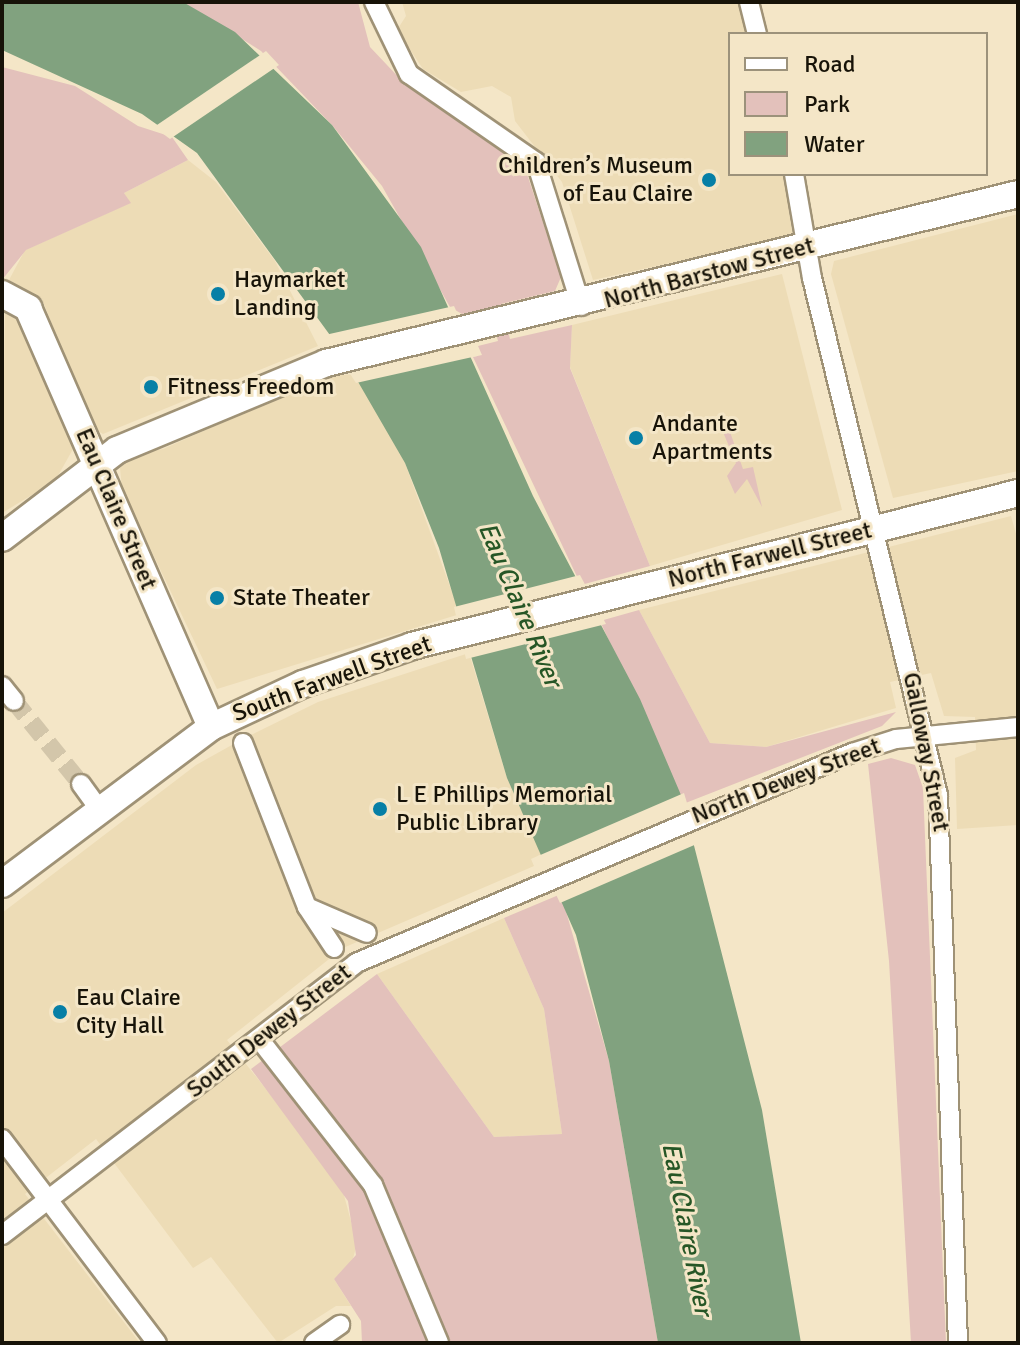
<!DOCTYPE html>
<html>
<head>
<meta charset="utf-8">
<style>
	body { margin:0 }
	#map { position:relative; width:1020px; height:1345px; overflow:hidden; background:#f4e6c7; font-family:Signika,sans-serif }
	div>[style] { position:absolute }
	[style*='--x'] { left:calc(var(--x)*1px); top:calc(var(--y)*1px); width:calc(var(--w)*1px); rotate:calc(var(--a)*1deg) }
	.built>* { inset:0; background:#eddcb6 }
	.green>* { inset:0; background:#e3c1bb }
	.water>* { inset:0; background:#81a27f }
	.pier>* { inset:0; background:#f4e6c7 }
	.street-tunnel>* { height:18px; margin-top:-9px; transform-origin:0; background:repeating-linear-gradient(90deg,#d3c6aa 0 18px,transparent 0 27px) }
	.roads { filter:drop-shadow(2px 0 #9f9276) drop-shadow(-2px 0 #9f9276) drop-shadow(0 2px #9f9276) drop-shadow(0 -2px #9f9276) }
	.street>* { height:18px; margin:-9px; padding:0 9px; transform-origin:9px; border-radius:9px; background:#fff }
	.secondary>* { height:26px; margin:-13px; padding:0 13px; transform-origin:13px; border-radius:13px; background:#fff }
	.dots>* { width:22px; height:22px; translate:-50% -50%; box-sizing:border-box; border:4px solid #f4e6c7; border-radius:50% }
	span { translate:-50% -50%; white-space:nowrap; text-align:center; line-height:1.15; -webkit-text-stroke:6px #f4e6c7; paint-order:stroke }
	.poi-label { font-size:24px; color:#171308 }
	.right { translate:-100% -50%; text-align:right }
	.left { translate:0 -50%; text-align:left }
	.street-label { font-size:24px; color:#171308 }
	.water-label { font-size:26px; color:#265626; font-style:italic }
	.frame { position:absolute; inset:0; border:4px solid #171308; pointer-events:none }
	.legend { position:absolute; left:728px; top:32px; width:260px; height:144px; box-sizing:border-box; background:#f4e6c7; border:2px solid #9c927b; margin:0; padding:10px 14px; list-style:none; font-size:24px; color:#171308 }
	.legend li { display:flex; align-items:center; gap:16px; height:40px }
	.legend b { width:40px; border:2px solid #9c927b }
</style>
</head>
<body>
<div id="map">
	<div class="built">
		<div style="clip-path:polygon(402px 2px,738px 2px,747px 34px,730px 34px,730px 174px,783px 174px,793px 236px,593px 280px,562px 182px,515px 121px,511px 97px,492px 86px,461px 92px,423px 69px,397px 30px,406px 16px)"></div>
		<div style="clip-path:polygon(188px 160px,216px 182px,275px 261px,318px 346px,103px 434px,93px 428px,42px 299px,9px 280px,25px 250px,130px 203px,124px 193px)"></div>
		<div style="clip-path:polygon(1018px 214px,1018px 471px,893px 498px,831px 274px,834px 261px)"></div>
		<div style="clip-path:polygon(782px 274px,842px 510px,650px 566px,570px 367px,572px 325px)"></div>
		<div style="clip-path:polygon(5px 310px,15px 314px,73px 449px,55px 481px,2px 513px)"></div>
		<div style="clip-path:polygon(356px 374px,405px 463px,460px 614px,217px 689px,122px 489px,120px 468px,137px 453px,163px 449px,255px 408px,262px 398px,315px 377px)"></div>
		<div style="clip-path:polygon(1011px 516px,1018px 541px,1018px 825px,957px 829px,955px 758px,976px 750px,975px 717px,944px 716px,931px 673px,890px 682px,896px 708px,766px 747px,710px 743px,639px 610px)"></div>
		<div style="clip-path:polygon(469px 653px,507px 778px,542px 854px,531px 859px,534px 866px,343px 948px,227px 1040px,341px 1184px,357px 1244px,352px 1262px,334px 1279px,351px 1306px,336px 1306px,278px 1343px,211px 1257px,193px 1268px,96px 1139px,25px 1194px,140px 1343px,2px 1343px,2px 913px,196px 765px,239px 741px,318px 702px)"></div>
		<div style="clip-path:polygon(504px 918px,544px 1009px,562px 1134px,494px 1137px,377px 974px)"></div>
	</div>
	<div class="green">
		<div style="clip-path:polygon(183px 2px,358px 2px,370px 47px,404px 83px,525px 168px,561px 277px,555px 291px,501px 304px,510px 339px,572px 325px,570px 368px,650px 566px,581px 585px,473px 357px,482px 355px,478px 346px,498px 341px,489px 308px,462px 314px,450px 307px,382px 186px,332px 125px,261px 51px)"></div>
		<div style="clip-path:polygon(2px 67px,75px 86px,138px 126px,172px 137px,188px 160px,124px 193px,131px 203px,26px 250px,2px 280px)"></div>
		<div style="clip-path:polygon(729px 429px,743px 469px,753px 467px,762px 507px,747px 479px,735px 494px,727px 476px,736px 463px,723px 432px)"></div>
		<div style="clip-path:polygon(639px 610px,710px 743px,766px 747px,896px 712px,882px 726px,683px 804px,600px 621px)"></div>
		<div style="clip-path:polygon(891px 758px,915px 765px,923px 788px,946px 1343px,911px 1343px,889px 961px,868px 764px)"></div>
		<div style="clip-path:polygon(561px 894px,609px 1061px,658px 1343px,362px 1343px,361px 1321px,334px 1279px,356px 1255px,348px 1201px,251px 1069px,377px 974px,494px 1137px,562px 1134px,544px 1009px,504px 918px)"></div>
	</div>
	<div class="water">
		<div style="clip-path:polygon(2px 2px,183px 2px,235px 32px,332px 125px,421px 247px,533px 496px,640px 699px,681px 795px,762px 1110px,801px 1343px,658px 1343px,609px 1061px,576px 935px,507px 778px,439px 548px,405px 463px,335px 342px,197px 153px,142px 114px,2px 50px)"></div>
	</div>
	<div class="pier">
		<div style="clip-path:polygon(266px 51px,279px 65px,170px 139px,154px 127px)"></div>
		<div style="clip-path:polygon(454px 306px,477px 356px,356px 383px,325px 335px)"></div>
		<div style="clip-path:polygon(580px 575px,606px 624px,466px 659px,454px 607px)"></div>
		<div style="clip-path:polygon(684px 793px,699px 843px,560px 903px,538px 856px)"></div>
	</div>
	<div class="street-tunnel">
		<div style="--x:14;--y:701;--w:107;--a:51.1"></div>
	</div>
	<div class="roads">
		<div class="street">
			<div style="--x:374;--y:2;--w:80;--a:64.1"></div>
			<div style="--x:409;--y:74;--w:155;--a:34.7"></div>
			<div style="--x:536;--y:162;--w:151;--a:72.6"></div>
			<div style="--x:749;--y:2;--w:33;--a:76"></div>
			<div style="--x:794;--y:174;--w:106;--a:80.2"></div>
			<div style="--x:812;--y:278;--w:532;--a:76.3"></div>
			<div style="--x:938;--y:795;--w:548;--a:87.91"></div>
			<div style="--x:2;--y:686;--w:19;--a:51"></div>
			<div style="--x:243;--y:743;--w:176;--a:68.7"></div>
			<div style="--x:307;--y:907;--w:49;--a:56.6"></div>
			<div style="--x:81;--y:784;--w:32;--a:54"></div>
			<div style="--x:307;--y:907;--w:65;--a:23.4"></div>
			<div style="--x:260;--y:1040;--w:184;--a:52.1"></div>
			<div style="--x:373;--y:1185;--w:171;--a:67.3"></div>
			<div style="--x:2;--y:1139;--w:256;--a:52.8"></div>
			<div style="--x:2;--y:1235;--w:446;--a:-37.5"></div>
			<div style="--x:356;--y:963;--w:539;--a:-22.95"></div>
			<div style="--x:852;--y:753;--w:46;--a:-17.7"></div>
			<div style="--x:896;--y:739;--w:123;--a:-5.6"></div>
			<div style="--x:314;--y:1343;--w:32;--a:-35"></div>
		</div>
		<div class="secondary">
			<div style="--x:2;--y:294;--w:30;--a:28"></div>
			<div style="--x:28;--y:308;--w:457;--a:66.4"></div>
			<div style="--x:2;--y:538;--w:145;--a:-37.4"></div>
			<div style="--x:117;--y:450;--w:226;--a:-22.6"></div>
			<div style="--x:326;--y:363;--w:712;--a:-13.72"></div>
			<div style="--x:2;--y:884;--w:261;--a:-36.9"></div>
			<div style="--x:211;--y:727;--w:102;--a:-25.1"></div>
			<div style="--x:303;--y:684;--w:115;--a:-19.2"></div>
			<div style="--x:412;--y:646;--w:625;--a:-14.17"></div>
		</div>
	</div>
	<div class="dots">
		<div style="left:709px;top:180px;background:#077fa6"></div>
		<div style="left:218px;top:294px;background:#077fa6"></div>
		<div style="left:151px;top:387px;background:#077fa6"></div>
		<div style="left:636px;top:438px;background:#077fa6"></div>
		<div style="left:217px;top:598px;background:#077fa6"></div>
		<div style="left:380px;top:809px;background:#077fa6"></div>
		<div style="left:60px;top:1012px;background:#077fa6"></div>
	</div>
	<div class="poi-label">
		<span class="right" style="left:693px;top:180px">Children’s Museum<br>of Eau Claire</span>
		<span class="left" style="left:234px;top:294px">Haymarket<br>Landing</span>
		<span class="left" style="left:167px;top:387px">Fitness Freedom</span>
		<span class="left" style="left:652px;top:438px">Andante<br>Apartments</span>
		<span class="left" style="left:233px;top:598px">State Theater</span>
		<span class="left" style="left:396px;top:809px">L E Phillips Memorial<br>Public Library</span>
		<span class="left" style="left:76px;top:1012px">Eau Claire<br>City Hall</span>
	</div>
	<div class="street-label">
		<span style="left:709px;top:273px;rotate:-15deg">North Barstow Street</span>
		<span style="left:116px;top:509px;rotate:67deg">Eau Claire Street</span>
		<span style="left:770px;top:555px;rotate:-14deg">North Farwell Street</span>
		<span style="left:332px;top:679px;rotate:-20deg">South Farwell Street</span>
		<span style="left:926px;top:752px;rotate:79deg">Galloway Street</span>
		<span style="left:786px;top:781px;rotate:-21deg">North Dewey Street</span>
		<span style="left:269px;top:1031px;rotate:-38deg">South Dewey Street</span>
	</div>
	<div class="water-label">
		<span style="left:519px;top:605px;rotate:67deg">Eau Claire River</span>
		<span style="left:686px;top:1229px;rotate:79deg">Eau Claire River</span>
	</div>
	<div class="frame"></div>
	<ul class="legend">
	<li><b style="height:10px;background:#fff"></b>Road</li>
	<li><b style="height:22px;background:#e3c1bb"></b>Park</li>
	<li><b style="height:22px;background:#81a27f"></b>Water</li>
	</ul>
</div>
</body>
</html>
